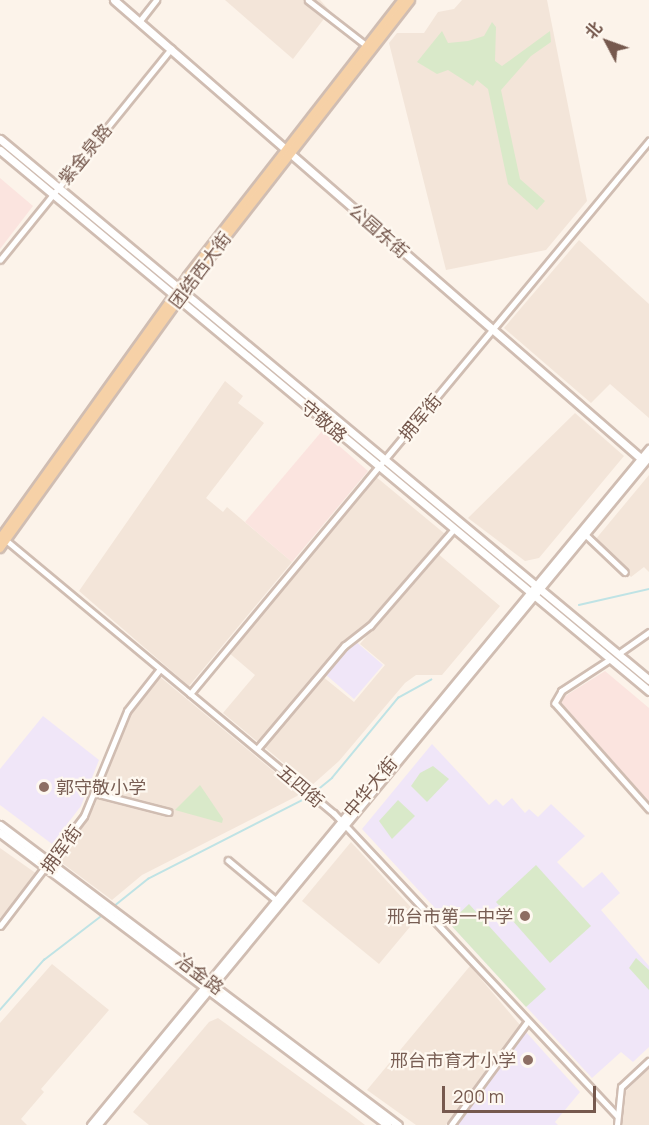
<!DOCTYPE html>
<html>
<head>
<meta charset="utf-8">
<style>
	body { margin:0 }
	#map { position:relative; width:649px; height:1125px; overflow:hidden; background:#fcf3ea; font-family:Manrope,"Noto Sans SC",sans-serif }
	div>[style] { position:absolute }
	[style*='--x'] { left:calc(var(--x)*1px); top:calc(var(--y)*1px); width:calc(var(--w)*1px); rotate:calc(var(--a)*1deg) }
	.residential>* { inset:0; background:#f3e5d9 }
	.commercial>* { inset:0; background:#fbe4df }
	.education>* { inset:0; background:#f0e6f8 }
	.green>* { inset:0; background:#d9e9c9 }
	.stream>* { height:1.5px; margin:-0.75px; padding:0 0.75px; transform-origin:0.75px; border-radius:0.75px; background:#bfe3e5 }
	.roads { filter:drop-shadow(2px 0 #d0bdb2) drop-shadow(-2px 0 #d0bdb2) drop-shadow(0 2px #d0bdb2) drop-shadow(0 -2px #d0bdb2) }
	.street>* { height:4.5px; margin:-2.25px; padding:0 2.25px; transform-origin:2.25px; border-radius:2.25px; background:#fff }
	.secondary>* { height:7px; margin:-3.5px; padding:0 3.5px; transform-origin:3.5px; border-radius:3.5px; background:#fff }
	.primary>* { height:8px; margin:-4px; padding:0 4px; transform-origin:4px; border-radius:4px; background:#f6d1a7 }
	.dots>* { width:16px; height:16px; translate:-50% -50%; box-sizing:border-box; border:3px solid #fef8f0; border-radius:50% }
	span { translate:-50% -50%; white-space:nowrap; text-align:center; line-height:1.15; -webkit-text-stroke:4.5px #fef8f0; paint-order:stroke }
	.street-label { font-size:18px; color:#76594e }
	.education-label { font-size:18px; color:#785e54 }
	.left { translate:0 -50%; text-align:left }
	.right { translate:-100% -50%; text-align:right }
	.north { position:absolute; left:577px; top:12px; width:60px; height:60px; -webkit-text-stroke:4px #fef8f0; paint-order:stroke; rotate:311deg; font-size:16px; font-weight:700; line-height:24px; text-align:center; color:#76594e }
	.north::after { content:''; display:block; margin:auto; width:21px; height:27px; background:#76594e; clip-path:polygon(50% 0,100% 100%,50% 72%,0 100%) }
	.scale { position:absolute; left:442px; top:1086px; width:154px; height:27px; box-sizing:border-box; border:3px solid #76594e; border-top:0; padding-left:8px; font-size:18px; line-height:21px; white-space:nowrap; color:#76594e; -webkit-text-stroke:4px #fef8f0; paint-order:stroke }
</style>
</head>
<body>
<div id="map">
	<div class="residential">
		<div style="clip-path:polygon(225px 0,320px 0,330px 11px,293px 59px)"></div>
		<div style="clip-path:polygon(462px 0,547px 0,587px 201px,546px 250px,446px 270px,389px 43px,397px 33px,424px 33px,438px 12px,454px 9px)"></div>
		<div style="clip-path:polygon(579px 240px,649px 304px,649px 418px,610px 384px,591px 403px,504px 328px)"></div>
		<div style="clip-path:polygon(225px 381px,243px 396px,238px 403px,264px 423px,206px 498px,223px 512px,227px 507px,292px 562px,189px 686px,79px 591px)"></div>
		<div style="clip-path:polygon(575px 413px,624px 456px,539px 558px,525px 561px,468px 518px)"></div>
		<div style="clip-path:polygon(649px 475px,649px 572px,644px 567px,631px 577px,595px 540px)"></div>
		<div style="clip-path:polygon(375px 476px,445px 534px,373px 620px,333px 654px,259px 743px,223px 713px,255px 675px,228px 652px)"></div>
		<div style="clip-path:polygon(437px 553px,500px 606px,442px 675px,416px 675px,405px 683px,339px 761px,311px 786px,263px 746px,322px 676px,354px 702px,385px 665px,360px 644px)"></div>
		<div style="clip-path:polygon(159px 676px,301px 794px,142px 875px,112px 900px,58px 860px,94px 807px,132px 710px)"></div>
		<div style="clip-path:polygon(351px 842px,419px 916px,379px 964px,302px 901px)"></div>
		<div style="clip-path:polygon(0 848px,37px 874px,0 918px)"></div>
		<div style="clip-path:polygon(52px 964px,109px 1010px,41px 1089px,44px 1092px,21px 1119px,27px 1125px,0 1125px,0 1023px)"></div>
		<div style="clip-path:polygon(470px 966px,520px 1025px,446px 1125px,416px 1125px,367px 1090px)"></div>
		<div style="clip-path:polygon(218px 1018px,348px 1112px,365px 1125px,149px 1125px,133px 1112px,209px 1022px)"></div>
		<div style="clip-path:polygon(649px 1068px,649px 1125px,620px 1125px,623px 1094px)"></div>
	</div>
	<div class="commercial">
		<div style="clip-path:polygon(0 178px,33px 206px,0 249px)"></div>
		<div style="clip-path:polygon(322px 431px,368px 471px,292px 562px,245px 522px)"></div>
		<div style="clip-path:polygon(605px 671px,649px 708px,649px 802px,559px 700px)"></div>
	</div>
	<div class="education">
		<div style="clip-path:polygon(354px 640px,383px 665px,354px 699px,325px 674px)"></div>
		<div style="clip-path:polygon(43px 716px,99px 760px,81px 806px,52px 844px,0 805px,0 769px)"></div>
		<div style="clip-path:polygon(432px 744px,489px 805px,496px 799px,503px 806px,512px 798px,525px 813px,529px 809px,538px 817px,551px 804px,585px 836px,557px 862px,583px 888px,602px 872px,620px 893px,601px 910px,649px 966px,649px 1047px,633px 1062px,621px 1052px,592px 1078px,362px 829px)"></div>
		<div style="clip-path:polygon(526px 1032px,580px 1092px,555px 1122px,558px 1125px,458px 1125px)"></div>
	</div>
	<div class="green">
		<div style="clip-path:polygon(492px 22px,496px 27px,495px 61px,502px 66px,550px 31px,551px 42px,531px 56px,501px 90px,520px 179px,545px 201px,537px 210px,508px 184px,488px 89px,477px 80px,473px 86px,448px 70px,437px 74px,417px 62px,442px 31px,448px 43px,468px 41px,484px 36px)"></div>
		<div style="clip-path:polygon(433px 766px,449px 779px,427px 802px,411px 786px,420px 773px)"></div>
		<div style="clip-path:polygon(200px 785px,223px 819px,222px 823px,175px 810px)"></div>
		<div style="clip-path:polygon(398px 800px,415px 816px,392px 839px,379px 821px)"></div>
		<div style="clip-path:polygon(536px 865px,591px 926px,550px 963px,496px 902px)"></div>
		<div style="clip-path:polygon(469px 904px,546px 989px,526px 1007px,449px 923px)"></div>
		<div style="clip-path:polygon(636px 958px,649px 970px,649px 990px,629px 968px)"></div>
	</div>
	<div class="stream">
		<div style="--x:579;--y:605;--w:72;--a:-12.9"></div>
		<div style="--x:315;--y:792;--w:22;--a:-39"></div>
		<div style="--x:332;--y:778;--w:104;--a:-50.5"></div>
		<div style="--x:398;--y:698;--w:38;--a:-29"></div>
		<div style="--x:113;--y:907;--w:45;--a:-38.7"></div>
		<div style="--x:148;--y:879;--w:175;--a:-27.1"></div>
		<div style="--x:0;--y:1010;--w:67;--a:-48.7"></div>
		<div style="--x:44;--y:960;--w:71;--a:-37.5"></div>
	</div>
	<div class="roads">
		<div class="street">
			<div style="--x:308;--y:0;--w:75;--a:37.9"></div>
			<div style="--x:139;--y:22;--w:28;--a:-52"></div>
			<div style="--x:0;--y:260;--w:272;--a:-51"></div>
			<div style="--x:585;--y:534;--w:55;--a:43.5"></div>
			<div style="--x:6;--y:540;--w:427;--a:39.8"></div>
			<div style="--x:334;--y:813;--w:414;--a:46.9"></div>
			<div style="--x:618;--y:654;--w:38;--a:-35"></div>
			<div style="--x:611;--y:659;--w:59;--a:146.9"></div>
			<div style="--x:562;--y:691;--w:14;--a:120"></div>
			<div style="--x:555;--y:703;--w:142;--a:48.4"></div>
			<div style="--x:190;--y:694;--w:719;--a:-50.31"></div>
			<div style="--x:257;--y:749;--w:135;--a:-49.8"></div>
			<div style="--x:344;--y:646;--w:33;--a:-38"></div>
			<div style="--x:370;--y:626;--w:128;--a:-49.1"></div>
			<div style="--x:95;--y:793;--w:76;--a:14.4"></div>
			<div style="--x:228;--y:860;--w:62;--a:39.8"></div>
			<div style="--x:0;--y:926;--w:138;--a:-52.6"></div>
			<div style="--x:84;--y:816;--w:113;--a:-67.7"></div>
			<div style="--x:127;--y:711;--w:53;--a:-51.8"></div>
			<div style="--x:451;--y:1125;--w:129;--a:-53.5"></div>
			<div style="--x:617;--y:1125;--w:38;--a:-84"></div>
			<div style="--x:621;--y:1087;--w:38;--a:-43"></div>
		</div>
		<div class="secondary">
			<div style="--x:114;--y:0;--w:702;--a:41.02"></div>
			<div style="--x:0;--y:139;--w:845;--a:39.81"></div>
			<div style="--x:0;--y:150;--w:845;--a:39.81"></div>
			<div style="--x:0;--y:825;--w:498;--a:37"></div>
			<div style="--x:0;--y:833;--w:485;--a:37"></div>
			<div style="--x:91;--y:1125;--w:877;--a:-50.46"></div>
			<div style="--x:97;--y:1125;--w:867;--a:-50.47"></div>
		</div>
		<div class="primary">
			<div style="--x:0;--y:539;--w:323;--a:-54.4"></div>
			<div style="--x:188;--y:276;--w:350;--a:-52.1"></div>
			<div style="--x:0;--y:548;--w:331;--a:-54.3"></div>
			<div style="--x:193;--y:279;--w:353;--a:-52.1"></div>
		</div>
	</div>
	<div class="dots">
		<div style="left:44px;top:787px;background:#8d6e63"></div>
		<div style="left:525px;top:916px;background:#8d6e63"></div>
		<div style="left:528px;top:1060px;background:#8d6e63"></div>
	</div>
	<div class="street-label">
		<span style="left:85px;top:154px;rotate:-51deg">紫金泉路</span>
		<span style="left:379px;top:231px;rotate:41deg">公园东街</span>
		<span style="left:200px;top:270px;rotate:-53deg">团结西大街</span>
		<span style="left:420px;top:417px;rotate:-50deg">拥军街</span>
		<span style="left:324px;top:421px;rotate:40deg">守敬路</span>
		<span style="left:301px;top:786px;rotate:40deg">五四街</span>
		<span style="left:370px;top:787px;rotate:-50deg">中华大街</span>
		<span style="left:61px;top:849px;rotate:-54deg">拥军街</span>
		<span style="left:200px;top:974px;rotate:37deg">冶金路</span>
	</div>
	<div class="education-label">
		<span class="left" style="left:56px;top:787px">郭守敬小学</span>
		<span class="right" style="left:513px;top:916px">邢台市第一中学</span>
		<span class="right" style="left:516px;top:1060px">邢台市育才小学</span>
	</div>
	<div class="north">北</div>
	<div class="scale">200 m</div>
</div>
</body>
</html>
